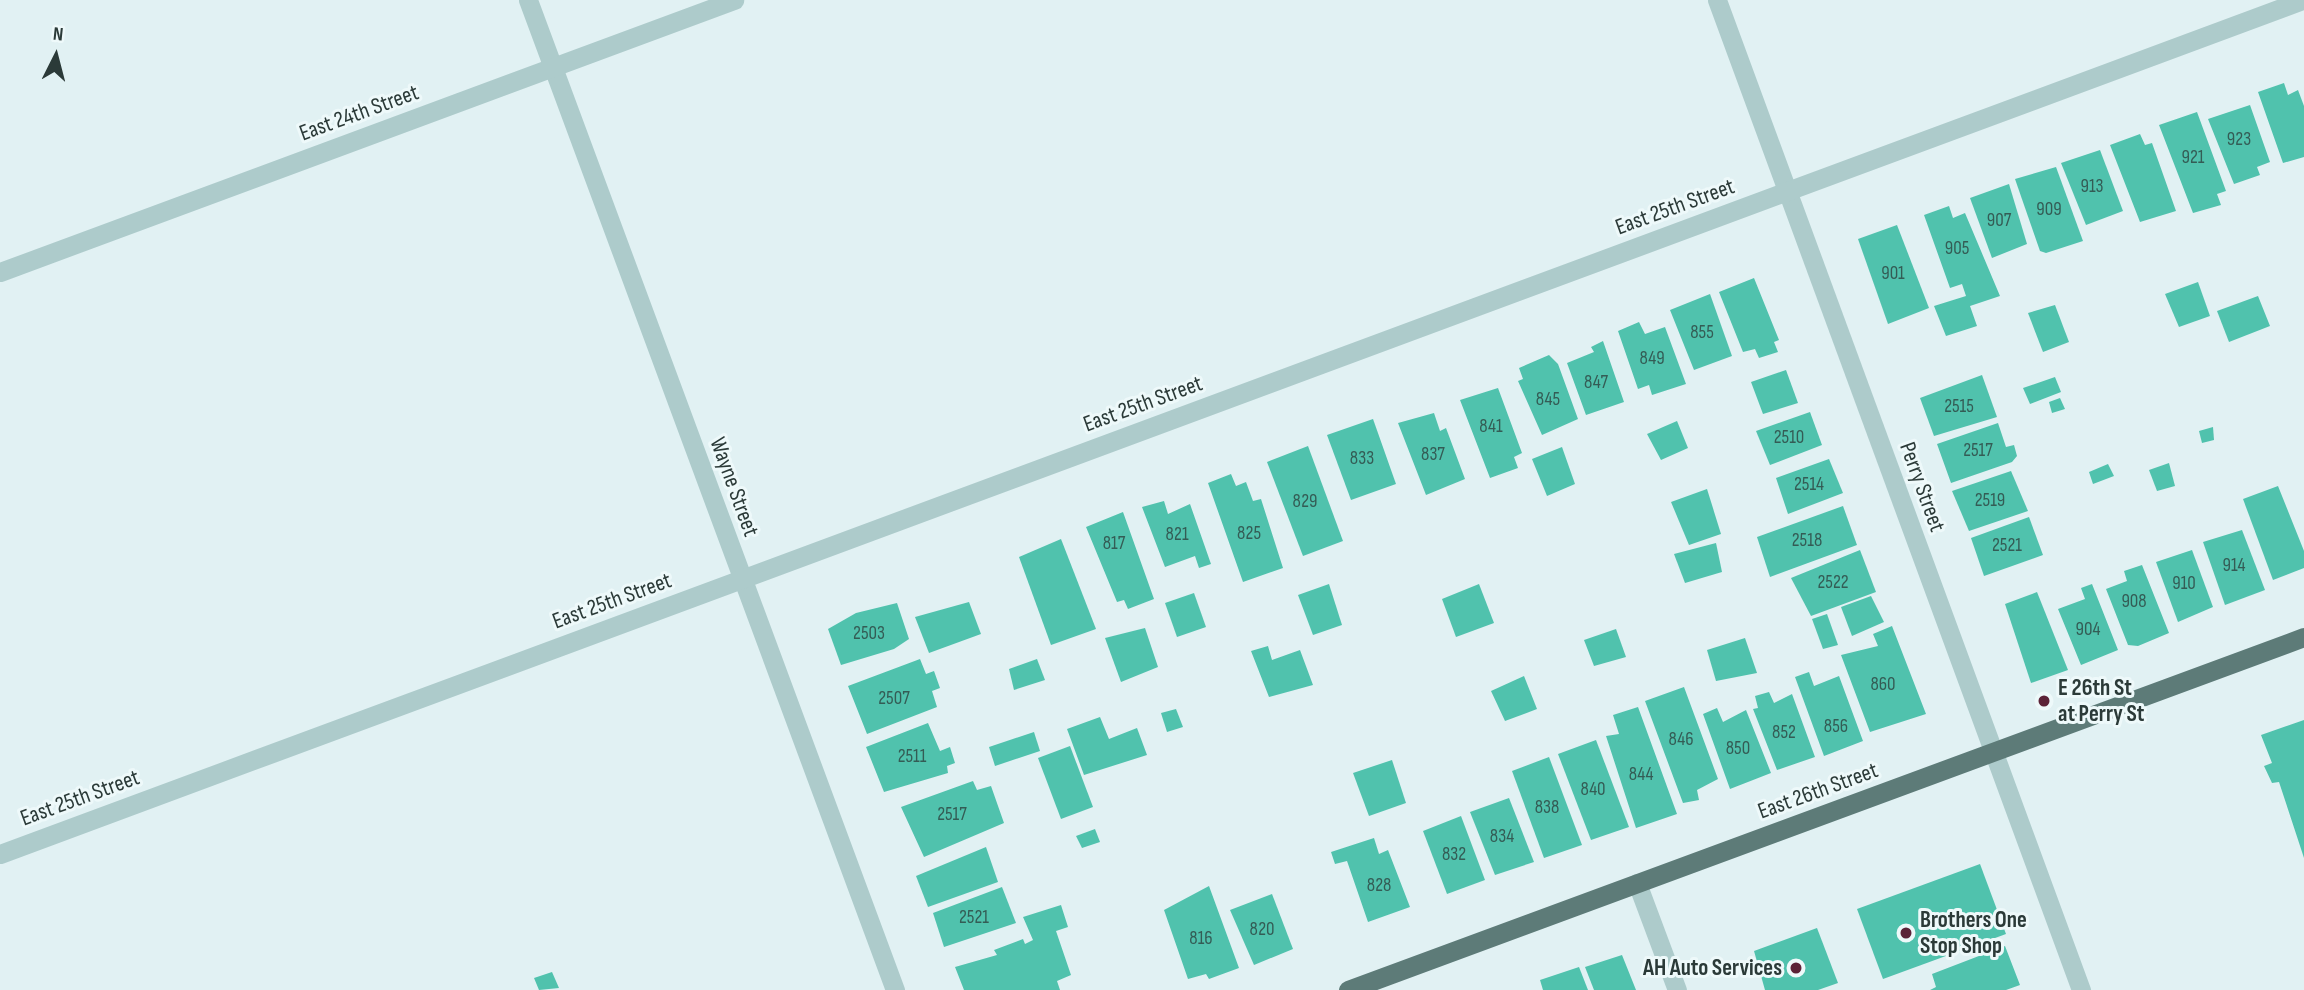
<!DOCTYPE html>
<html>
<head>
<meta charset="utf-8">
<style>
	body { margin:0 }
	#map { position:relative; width:2304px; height:990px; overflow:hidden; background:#e1f1f3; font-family:"Sofia Sans Condensed",sans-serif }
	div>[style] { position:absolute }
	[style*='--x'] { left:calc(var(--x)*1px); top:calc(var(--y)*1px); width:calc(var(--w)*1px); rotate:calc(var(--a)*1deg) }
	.building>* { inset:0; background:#50c2ad }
	.minor>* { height:19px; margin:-9.5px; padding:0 9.5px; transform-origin:9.5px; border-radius:9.5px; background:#adcbcb }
	.primary>* { height:19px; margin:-9.5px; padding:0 9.5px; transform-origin:9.5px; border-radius:9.5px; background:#5d7b78 }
	.dots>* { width:19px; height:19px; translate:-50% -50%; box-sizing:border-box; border:4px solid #eef9fa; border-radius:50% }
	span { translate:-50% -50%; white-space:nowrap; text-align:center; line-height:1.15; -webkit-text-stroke:6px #eef9fa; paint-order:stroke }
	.number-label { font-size:19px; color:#345c55 }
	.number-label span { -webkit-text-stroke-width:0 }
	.street-label { font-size:23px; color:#2b3a38 }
	.poi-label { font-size:23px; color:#2b3a38; font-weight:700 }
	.left { translate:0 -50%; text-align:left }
	.right { translate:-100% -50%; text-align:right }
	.north { position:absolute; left:21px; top:21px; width:70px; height:70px; -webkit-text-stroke:5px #eef9fa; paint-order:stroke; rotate:6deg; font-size:19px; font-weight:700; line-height:28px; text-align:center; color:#2b3a38 }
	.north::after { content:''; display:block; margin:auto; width:24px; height:32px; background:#2b3a38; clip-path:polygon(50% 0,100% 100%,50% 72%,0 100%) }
</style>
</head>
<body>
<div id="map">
	<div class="building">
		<div style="clip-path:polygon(2284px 83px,2288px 95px,2298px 90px,2304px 106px,2304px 157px,2283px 163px,2258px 92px)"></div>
		<div style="clip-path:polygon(2250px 105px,2270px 162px,2257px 167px,2260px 175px,2234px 184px,2208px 119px)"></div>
		<div style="clip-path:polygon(2197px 112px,2226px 191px,2217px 194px,2221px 205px,2193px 213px,2159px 125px)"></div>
		<div style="clip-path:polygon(2140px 134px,2145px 145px,2152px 143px,2176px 211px,2140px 222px,2110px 145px)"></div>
		<div style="clip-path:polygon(2100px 150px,2123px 211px,2086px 225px,2061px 163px)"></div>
		<div style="clip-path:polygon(2056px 167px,2083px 241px,2046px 253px,2040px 251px,2015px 179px)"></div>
		<div style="clip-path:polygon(2009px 184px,2027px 244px,1992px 258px,1970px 198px)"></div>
		<div style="clip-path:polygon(1949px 206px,1953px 218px,1965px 213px,2000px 296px,1970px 306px,1977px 326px,1946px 336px,1934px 306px,1966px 296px,1962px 284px,1950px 288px,1924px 215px)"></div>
		<div style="clip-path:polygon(1897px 225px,1929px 308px,1888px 324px,1858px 239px)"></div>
		<div style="clip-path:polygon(1754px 278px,1779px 340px,1774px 342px,1778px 352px,1759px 358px,1755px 349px,1743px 352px,1719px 292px)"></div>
		<div style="clip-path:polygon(2198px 282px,2210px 316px,2179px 327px,2165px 294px)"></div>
		<div style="clip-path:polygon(1710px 294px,1732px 356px,1694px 370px,1670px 310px)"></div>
		<div style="clip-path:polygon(2258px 296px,2270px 326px,2229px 342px,2217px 311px)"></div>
		<div style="clip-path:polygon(2055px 305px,2069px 342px,2043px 352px,2028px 313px)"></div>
		<div style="clip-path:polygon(1639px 322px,1645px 334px,1665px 327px,1686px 384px,1652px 395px,1649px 385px,1638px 389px,1618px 331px)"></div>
		<div style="clip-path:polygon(1603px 341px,1624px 402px,1586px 415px,1567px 363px,1594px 352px,1591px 347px)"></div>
		<div style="clip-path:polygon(1549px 355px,1558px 364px,1578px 419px,1542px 435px,1518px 381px,1523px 379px,1519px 368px)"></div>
		<div style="clip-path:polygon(1786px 370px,1798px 403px,1763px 414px,1751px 382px)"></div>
		<div style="clip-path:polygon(1982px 375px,1997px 417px,1934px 436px,1920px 398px)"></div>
		<div style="clip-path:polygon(2055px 377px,2061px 392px,2030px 404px,2023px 388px)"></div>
		<div style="clip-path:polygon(1498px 388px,1522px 453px,1514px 457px,1518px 468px,1490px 478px,1460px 400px)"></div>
		<div style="clip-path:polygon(2060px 398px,2065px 409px,2052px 413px,2049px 402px)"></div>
		<div style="clip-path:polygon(1810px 412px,1822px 445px,1770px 465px,1756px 431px)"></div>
		<div style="clip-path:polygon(1434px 413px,1440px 431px,1446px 428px,1465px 479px,1426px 495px,1398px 423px)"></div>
		<div style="clip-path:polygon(1373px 419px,1396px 484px,1351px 500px,1327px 435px)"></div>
		<div style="clip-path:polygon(1677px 421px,1688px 448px,1661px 460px,1647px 434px)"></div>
		<div style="clip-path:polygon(1998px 423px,2006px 447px,2014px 445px,2017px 456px,2012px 462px,1951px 483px,1937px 444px)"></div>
		<div style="clip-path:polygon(2213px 427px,2214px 440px,2202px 443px,2199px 431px)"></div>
		<div style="clip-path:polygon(1308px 446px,1343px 541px,1303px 556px,1267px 462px)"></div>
		<div style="clip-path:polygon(1562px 447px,1575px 484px,1547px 496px,1532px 459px)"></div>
		<div style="clip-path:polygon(1829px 459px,1843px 493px,1788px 514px,1776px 478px)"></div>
		<div style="clip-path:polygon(2169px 463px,2175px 486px,2157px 491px,2149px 470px)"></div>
		<div style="clip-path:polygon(2108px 464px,2114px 476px,2093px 484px,2089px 472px)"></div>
		<div style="clip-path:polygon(2011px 471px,2028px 511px,1969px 531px,1952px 491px)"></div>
		<div style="clip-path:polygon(1231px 474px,1236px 486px,1246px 482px,1253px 501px,1261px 499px,1283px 568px,1243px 582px,1208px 483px)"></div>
		<div style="clip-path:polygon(2278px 486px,2304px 551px,2304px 568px,2273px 580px,2243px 499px)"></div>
		<div style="clip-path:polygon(1707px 489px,1721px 534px,1689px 545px,1671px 502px)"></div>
		<div style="clip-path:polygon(1164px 501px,1168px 514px,1190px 504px,1211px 564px,1199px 568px,1195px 556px,1165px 567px,1142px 507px)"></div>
		<div style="clip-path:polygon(1843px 506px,1857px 545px,1770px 577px,1757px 537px)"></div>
		<div style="clip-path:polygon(1123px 512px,1154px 599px,1128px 609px,1124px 600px,1117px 602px,1086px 527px)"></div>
		<div style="clip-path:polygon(2029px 517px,2043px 555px,1984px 576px,1971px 538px)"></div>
		<div style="clip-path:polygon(2242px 530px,2265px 590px,2225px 605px,2203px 542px)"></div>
		<div style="clip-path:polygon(1061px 539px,1096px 629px,1051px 645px,1019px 557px)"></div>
		<div style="clip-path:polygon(1716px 543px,1722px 572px,1685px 583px,1674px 554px)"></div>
		<div style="clip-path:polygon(1860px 550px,1876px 592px,1811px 616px,1791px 578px)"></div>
		<div style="clip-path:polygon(2192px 550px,2213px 607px,2178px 622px,2156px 562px)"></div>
		<div style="clip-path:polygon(2142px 565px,2169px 633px,2138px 646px,2128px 645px,2106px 589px,2127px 581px,2124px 571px)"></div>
		<div style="clip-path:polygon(1329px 584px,1342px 625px,1313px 635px,1298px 595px)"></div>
		<div style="clip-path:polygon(1479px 584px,1494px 623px,1456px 637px,1442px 599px)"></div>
		<div style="clip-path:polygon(2092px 584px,2118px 650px,2081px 665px,2058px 609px,2085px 599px,2081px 588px)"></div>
		<div style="clip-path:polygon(2037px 592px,2068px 670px,2031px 683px,2005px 604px)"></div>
		<div style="clip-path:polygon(1194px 593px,1206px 627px,1177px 637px,1165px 603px)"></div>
		<div style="clip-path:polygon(1871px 596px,1884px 622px,1852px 636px,1841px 607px)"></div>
		<div style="clip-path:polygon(969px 602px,981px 634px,929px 653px,915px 617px)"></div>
		<div style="clip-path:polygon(897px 603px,909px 639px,894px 649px,841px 665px,828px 629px,856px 613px)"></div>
		<div style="clip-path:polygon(1827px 614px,1838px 645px,1823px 649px,1812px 619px)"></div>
		<div style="clip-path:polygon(1892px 626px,1926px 714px,1870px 732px,1841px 655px,1878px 646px,1873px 634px)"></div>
		<div style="clip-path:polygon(1145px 628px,1158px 667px,1121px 682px,1105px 638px)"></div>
		<div style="clip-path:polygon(1616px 629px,1626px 657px,1594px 666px,1584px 640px)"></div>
		<div style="clip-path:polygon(1745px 638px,1757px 673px,1716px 681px,1707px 650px)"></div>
		<div style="clip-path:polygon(1268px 646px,1272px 660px,1300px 650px,1313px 685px,1269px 697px,1251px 651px)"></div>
		<div style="clip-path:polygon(920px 659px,926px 674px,934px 671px,940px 688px,932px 691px,937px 707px,867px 734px,848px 686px)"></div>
		<div style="clip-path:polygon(1037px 659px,1045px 680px,1014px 690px,1009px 669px)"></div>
		<div style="clip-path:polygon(1809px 672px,1814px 686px,1839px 676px,1863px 741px,1824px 756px,1795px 677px)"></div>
		<div style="clip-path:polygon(1524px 676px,1537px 709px,1505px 721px,1491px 691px)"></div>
		<div style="clip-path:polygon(1684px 687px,1718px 779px,1697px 790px,1699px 800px,1683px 803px,1645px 701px)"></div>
		<div style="clip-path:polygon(1769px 692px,1774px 703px,1792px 694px,1815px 757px,1777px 770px,1753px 709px,1758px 708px,1755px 696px)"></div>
		<div style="clip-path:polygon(1638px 707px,1677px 814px,1636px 828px,1606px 736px,1619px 734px,1613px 715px)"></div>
		<div style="clip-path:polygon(1717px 708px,1723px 722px,1746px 710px,1771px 773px,1730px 789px,1703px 714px)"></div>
		<div style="clip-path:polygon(1176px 709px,1183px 727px,1167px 732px,1161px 713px)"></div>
		<div style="clip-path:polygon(1100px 717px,1109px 739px,1137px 728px,1147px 755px,1084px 775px,1067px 729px)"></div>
		<div style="clip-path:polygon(2304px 720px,2304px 858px,2279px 782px,2272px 783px,2264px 766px,2272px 763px,2261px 735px)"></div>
		<div style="clip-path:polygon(928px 723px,940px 751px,950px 747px,955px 763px,947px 766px,948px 773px,884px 792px,866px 747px)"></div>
		<div style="clip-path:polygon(1034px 732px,1040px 751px,995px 766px,989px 747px)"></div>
		<div style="clip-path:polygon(1596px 740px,1629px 827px,1591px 840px,1558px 754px)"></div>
		<div style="clip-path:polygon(1070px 746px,1093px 807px,1061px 819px,1038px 758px)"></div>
		<div style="clip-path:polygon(1549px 757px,1582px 845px,1544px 858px,1512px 771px)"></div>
		<div style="clip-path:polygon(1392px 760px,1406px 803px,1369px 816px,1353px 773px)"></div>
		<div style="clip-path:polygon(973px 781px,977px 790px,991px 786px,1004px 823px,924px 857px,901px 807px)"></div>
		<div style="clip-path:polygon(1509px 798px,1534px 862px,1495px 875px,1470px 812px)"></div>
		<div style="clip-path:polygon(1461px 816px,1485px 880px,1447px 894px,1423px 831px)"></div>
		<div style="clip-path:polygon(1095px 829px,1100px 842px,1082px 848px,1076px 836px)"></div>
		<div style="clip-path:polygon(1374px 838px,1379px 854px,1388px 850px,1410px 907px,1368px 922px,1347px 861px,1335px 864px,1331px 852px)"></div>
		<div style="clip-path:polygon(986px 847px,998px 882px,928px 907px,916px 876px)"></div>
		<div style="clip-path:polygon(1980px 864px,2006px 934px,1883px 979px,1857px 909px)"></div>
		<div style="clip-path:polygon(1209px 886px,1239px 968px,1209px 979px,1206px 974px,1188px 979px,1164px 910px)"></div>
		<div style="clip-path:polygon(1002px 887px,1016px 923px,944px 947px,933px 913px)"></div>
		<div style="clip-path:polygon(1272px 894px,1293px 949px,1254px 965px,1230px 910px)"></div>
		<div style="clip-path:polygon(1061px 905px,1068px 927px,1056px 931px,1071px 975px,1057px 981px,1060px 990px,964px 990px,955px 967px,997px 955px,994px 950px,1023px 939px,1025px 944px,1033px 940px,1023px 917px)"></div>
		<div style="clip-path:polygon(1817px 928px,1838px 983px,1818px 990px,1765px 990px,1754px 951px)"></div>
		<div style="clip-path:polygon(2005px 946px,2020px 985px,2006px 990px,1930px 990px,1936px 987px,1932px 974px)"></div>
		<div style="clip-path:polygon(1622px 955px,1636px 990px,1594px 990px,1585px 967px)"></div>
		<div style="clip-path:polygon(1579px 967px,1588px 990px,1543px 990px,1540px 980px)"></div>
		<div style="clip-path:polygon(552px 972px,559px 988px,539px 990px,534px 978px)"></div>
	</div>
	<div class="minor">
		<div style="--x:528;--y:0;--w:1056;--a:69.66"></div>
		<div style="--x:1717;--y:0;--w:1055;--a:69.81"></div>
		<div style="--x:0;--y:272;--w:783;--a:-20.33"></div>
		<div style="--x:0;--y:854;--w:2456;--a:-20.35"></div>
		<div style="--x:1637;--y:883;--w:114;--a:69.5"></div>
	</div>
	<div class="primary">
		<div style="--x:1348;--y:990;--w:1019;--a:-20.27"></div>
	</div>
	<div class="dots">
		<div style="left:2044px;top:701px;background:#5b2237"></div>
		<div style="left:1906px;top:933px;background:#5b2237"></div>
		<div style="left:1796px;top:968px;background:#5b2237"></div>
	</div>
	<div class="number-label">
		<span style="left:2239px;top:140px">923</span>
		<span style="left:2193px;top:158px">921</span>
		<span style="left:2092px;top:187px">913</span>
		<span style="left:2049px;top:210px">909</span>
		<span style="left:1999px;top:221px">907</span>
		<span style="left:1957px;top:249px">905</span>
		<span style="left:1893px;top:274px">901</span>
		<span style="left:1702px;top:333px">855</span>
		<span style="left:1652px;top:359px">849</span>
		<span style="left:1596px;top:383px">847</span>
		<span style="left:1548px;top:400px">845</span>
		<span style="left:1959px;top:407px">2515</span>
		<span style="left:1491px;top:427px">841</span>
		<span style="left:1789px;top:438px">2510</span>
		<span style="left:1978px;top:451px">2517</span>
		<span style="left:1433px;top:455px">837</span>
		<span style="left:1362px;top:459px">833</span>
		<span style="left:1809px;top:485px">2514</span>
		<span style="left:1990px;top:501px">2519</span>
		<span style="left:1305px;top:502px">829</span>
		<span style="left:1249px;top:534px">825</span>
		<span style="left:1177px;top:535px">821</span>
		<span style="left:1807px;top:541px">2518</span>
		<span style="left:1114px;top:544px">817</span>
		<span style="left:2007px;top:546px">2521</span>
		<span style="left:2234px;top:566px">914</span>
		<span style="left:1833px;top:583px">2522</span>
		<span style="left:2184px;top:584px">910</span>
		<span style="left:2134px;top:602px">908</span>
		<span style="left:2088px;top:630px">904</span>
		<span style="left:869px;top:634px">2503</span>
		<span style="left:1883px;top:685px">860</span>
		<span style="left:894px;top:699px">2507</span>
		<span style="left:1836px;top:727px">856</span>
		<span style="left:1784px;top:733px">852</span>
		<span style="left:1681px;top:740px">846</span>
		<span style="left:1738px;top:749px">850</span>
		<span style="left:912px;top:757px">2511</span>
		<span style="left:1641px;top:775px">844</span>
		<span style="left:1593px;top:790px">840</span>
		<span style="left:1547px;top:808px">838</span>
		<span style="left:952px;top:815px">2517</span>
		<span style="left:1502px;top:837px">834</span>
		<span style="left:1454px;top:855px">832</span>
		<span style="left:1379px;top:886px">828</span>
		<span style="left:974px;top:918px">2521</span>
		<span style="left:1262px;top:930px">820</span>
		<span style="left:1201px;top:939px">816</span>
	</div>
	<div class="street-label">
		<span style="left:359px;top:113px;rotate:-20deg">East 24th Street</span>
		<span style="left:1675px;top:207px;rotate:-20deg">East 25th Street</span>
		<span style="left:1143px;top:404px;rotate:-20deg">East 25th Street</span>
		<span style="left:734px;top:487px;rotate:70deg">Wayne Street</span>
		<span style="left:1922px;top:487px;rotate:70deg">Perry Street</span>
		<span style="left:612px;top:601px;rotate:-20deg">East 25th Street</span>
		<span style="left:1818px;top:791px;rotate:-20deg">East 26th Street</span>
		<span style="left:80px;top:798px;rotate:-20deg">East 25th Street</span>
	</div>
	<div class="poi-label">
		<span class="left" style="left:2058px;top:701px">E 26th St<br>at Perry St</span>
		<span class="left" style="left:1920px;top:933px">Brothers One<br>Stop Shop</span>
		<span class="right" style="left:1782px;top:968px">AH Auto Services</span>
	</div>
	<div class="north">N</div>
</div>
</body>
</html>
